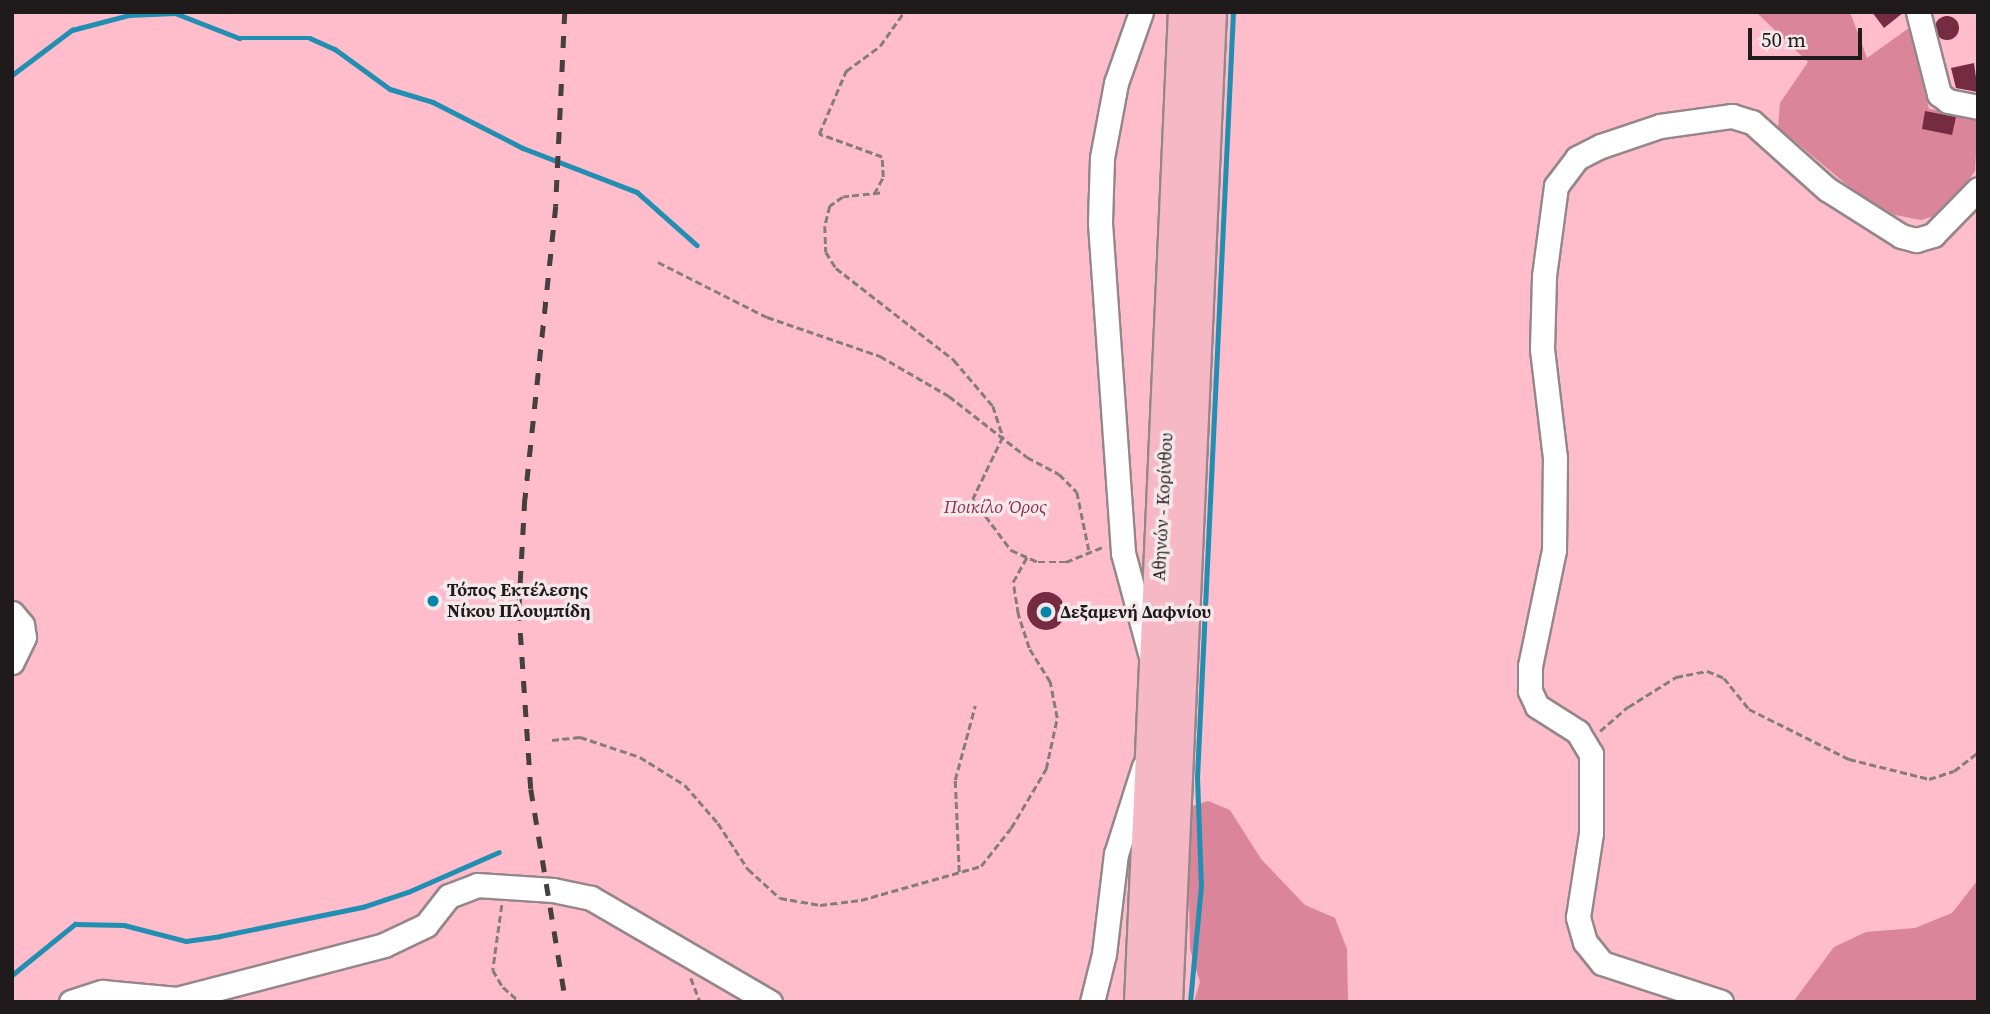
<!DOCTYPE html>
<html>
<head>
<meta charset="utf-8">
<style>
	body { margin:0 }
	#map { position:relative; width:1990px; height:1014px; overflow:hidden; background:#e8dbdd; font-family:"Source Serif 4",serif }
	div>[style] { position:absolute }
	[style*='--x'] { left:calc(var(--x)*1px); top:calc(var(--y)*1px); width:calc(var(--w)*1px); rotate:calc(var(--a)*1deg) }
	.green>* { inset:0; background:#ffbccb }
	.forest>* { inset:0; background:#da859a }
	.stream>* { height:4.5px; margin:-2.25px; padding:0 2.25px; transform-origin:2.25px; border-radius:2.25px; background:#208fb2 }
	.building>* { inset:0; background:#752b42 }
	.round { border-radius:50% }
	.path>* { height:2.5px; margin-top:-1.25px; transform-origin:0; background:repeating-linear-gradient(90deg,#857c7d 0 7px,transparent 0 10.5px) }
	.roads { filter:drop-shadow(2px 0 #94878a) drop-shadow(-2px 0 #94878a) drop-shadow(0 2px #94878a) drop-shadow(0 -2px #94878a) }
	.minor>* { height:23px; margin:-11.5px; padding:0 11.5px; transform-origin:11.5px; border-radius:11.5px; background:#fff }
	.highway>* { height:33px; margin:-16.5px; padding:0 16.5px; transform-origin:16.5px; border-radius:16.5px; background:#f7b8c6 }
	.rail>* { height:4.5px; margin-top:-2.25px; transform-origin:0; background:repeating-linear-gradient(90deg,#453f40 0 12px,transparent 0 24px) }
	.dots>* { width:19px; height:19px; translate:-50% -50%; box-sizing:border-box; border:4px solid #f5e8ea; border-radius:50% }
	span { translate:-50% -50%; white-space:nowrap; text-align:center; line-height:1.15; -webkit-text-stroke:7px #f5e8ea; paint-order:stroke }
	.park-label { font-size:18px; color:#912e4e; font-style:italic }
	.street-label { font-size:18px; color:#1f1a1b }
	.poi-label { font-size:18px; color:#1f1a1b; font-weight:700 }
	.left { translate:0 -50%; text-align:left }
	.frame { position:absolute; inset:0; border:14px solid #1f1a1b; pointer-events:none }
	.scale { position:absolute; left:1748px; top:28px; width:114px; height:32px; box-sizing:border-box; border:4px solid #1f1a1b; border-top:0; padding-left:9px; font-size:21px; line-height:24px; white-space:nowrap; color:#1f1a1b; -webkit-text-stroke:5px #f5e8ea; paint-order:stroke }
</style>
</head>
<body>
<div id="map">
	<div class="green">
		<div style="clip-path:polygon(12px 12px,1978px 12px,1978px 1002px,12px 1002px)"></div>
	</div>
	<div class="forest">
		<div style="clip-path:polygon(1756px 12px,1850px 12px,1867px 58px,1909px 28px,1929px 109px,1978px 115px,1975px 171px,1944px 213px,1921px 220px,1895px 215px,1859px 195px,1778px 127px,1780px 103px,1808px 62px)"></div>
		<div style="clip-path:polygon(1208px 801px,1230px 810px,1261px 859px,1305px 905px,1335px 918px,1347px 949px,1348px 1002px,1194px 1002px,1200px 982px,1190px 949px,1188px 840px,1193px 806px)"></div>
		<div style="clip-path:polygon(1978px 880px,1978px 1002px,1793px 1002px,1834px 947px,1866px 932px,1915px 928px,1952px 913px)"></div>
	</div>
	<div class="stream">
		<div style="--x:12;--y:75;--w:75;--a:-36.9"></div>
		<div style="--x:72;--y:30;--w:59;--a:-14.7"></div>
		<div style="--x:129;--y:15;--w:46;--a:-2.5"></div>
		<div style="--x:175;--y:13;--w:69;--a:21.3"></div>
		<div style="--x:239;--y:38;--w:71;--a:0"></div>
		<div style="--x:310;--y:38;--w:27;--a:24"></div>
		<div style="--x:335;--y:49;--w:68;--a:36"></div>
		<div style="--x:390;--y:89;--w:45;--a:16.8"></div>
		<div style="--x:433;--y:102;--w:101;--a:27.1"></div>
		<div style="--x:523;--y:148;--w:122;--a:21.1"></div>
		<div style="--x:637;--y:192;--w:80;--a:41.5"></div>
		<div style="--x:12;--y:975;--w:81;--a:-39"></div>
		<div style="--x:75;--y:924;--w:49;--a:1.2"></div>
		<div style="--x:124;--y:925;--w:64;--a:14.5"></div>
		<div style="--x:186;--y:941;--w:34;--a:-8"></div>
		<div style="--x:220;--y:936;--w:146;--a:-11.5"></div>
		<div style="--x:363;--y:907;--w:47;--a:-18.4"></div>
		<div style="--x:408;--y:892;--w:99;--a:-23.7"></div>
		<div style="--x:1190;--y:1002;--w:117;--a:-84.6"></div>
		<div style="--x:1201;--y:886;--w:108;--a:-92.1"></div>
		<div style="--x:1197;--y:778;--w:767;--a:-87.31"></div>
	</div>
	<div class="building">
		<div style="clip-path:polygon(1872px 12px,1904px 12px,1884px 28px)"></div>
		<div class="round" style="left:1935px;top:16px;width:24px;height:24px"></div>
		<div style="clip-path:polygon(1974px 63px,1978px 92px,1956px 88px,1951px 68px)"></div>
		<div style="clip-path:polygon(1925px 111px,1956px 117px,1952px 135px,1922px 129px)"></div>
		<div class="round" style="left:1027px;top:592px;width:38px;height:38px"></div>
	</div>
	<div class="path">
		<div style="--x:880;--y:193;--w:37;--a:174"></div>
		<div style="--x:843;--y:197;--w:16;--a:145"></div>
		<div style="--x:830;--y:206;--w:21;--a:104"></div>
		<div style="--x:825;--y:226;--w:26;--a:88"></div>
		<div style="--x:826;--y:252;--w:19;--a:58"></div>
		<div style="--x:836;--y:268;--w:150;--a:37.9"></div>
		<div style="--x:954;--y:360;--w:60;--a:49.7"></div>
		<div style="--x:993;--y:406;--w:33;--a:72"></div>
		<div style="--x:1003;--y:437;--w:69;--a:115.8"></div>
		<div style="--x:973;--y:499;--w:64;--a:53.3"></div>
		<div style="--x:1011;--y:550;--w:30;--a:24"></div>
		<div style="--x:1038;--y:562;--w:28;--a:0"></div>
		<div style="--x:1066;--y:562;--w:42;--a:-22.3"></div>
		<div style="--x:874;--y:194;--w:19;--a:-62"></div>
		<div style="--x:883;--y:177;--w:20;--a:-93"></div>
		<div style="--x:882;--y:157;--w:67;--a:-159.9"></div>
		<div style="--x:819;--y:134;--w:69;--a:-66.8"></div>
		<div style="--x:846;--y:71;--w:42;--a:-36.3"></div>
		<div style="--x:880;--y:46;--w:42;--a:-54.8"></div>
		<div style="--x:658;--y:262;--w:122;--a:26.8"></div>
		<div style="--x:767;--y:317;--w:120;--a:19"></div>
		<div style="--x:880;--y:356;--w:80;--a:30.1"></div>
		<div style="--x:949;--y:396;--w:99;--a:38"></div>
		<div style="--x:1027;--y:457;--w:36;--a:28"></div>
		<div style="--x:1059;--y:474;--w:25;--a:45"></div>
		<div style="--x:1077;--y:492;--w:59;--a:78.3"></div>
		<div style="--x:1600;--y:731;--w:37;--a:-41"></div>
		<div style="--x:1628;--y:707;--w:57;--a:-32"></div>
		<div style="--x:1676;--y:677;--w:32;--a:-11"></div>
		<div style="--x:1707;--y:671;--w:18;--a:22"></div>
		<div style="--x:1724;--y:678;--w:40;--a:51"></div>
		<div style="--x:1749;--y:709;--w:112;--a:26.6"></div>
		<div style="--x:1849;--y:759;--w:82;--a:14"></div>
		<div style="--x:1929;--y:779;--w:26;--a:-18"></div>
		<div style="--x:1954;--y:771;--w:31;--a:-38"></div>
		<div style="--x:552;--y:740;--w:28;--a:-6"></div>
		<div style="--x:580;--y:737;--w:63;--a:18.4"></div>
		<div style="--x:640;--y:757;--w:53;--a:31.9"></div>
		<div style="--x:685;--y:785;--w:50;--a:49"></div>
		<div style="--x:718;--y:823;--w:55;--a:56.9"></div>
		<div style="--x:748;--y:869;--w:43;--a:42.2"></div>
		<div style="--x:780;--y:898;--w:41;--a:9.9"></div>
		<div style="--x:820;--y:905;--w:41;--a:-7"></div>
		<div style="--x:861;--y:900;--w:125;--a:-15.8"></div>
		<div style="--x:981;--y:866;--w:48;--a:-51.7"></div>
		<div style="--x:1011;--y:828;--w:69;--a:-59.3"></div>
		<div style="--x:1046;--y:769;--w:52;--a:-77.8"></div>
		<div style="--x:1057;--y:718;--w:37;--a:-101"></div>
		<div style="--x:1050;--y:682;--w:40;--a:-122"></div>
		<div style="--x:1029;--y:648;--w:36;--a:-108"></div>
		<div style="--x:1018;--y:614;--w:32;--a:-99"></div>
		<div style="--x:1013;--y:582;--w:29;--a:-61"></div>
		<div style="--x:959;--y:872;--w:92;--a:-92.5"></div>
		<div style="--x:955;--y:780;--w:77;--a:-74.9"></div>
		<div style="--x:502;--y:905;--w:66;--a:97.9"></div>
		<div style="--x:493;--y:970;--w:20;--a:60"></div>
		<div style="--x:503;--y:987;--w:23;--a:41"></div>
		<div style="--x:691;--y:978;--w:26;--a:69"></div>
	</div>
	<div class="roads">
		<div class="minor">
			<div style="--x:1141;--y:12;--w:75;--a:109.4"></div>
			<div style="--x:1116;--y:83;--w:76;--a:100.6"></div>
			<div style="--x:1102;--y:158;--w:65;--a:91.8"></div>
			<div style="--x:1100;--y:223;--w:331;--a:86"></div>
			<div style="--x:1123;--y:553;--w:108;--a:74.9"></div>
			<div style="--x:1918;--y:12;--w:85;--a:75.6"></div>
			<div style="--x:1939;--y:94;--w:11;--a:38"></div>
			<div style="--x:1948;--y:101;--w:31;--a:11"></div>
			<div style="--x:12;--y:613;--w:16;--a:50"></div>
			<div style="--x:22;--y:625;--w:12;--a:81"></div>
			<div style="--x:24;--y:637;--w:28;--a:116"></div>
			<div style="--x:71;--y:1002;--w:33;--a:-18"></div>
			<div style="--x:102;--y:992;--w:75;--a:5.3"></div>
			<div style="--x:177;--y:999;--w:214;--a:-14.6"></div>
			<div style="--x:384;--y:945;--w:47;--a:-25.5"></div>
			<div style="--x:426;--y:925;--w:37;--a:-52"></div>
			<div style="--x:449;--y:896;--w:30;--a:-21"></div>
			<div style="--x:477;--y:885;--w:76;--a:3.8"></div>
			<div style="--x:553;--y:890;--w:39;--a:12"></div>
			<div style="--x:591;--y:898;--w:207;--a:30.2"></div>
			<div style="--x:1092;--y:1002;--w:49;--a:-76"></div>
			<div style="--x:1104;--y:954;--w:101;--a:-83.2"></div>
			<div style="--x:1116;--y:854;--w:92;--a:-72.3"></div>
			<div style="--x:1721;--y:1002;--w:125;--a:-161.9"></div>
			<div style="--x:1602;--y:963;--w:27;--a:-129"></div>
			<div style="--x:1585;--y:942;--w:26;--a:-106"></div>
			<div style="--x:1578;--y:917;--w:85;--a:-81.2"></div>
			<div style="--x:1591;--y:833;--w:79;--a:-90"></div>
			<div style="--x:1591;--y:754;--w:26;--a:-121"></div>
			<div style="--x:1578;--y:732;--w:49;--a:-147.6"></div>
			<div style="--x:1537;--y:706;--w:17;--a:-115"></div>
			<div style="--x:1530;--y:691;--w:25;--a:-90"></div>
			<div style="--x:1530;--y:666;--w:118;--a:-78.3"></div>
			<div style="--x:1554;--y:550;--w:92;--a:-89.4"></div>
			<div style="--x:1555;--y:458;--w:110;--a:-96.8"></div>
			<div style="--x:1542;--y:349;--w:73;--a:-88.4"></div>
			<div style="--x:1544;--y:276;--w:91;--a:-82.4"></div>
			<div style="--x:1556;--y:186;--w:35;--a:-53"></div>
			<div style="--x:1577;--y:158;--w:27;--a:-27"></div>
			<div style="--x:1601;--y:146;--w:62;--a:-18.7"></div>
			<div style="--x:1660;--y:126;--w:73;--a:-7.9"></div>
			<div style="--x:1732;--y:116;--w:21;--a:17"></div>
			<div style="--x:1752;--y:122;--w:101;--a:41.8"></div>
			<div style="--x:1827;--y:189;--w:88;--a:32.4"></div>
			<div style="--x:1901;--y:236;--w:16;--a:15"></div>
			<div style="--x:1916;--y:240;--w:18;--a:-16"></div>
			<div style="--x:1933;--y:235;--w:64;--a:-45.6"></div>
		</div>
		<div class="highway">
			<div style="--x:1141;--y:1002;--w:991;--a:-87.46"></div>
			<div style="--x:1165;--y:1002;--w:991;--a:-87.46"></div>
		</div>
	</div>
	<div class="rail">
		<div style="--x:565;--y:12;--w:194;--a:92.7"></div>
		<div style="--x:556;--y:206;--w:295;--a:96"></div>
		<div style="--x:525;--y:499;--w:110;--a:93.1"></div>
		<div style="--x:519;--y:609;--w:180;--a:86.2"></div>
		<div style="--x:531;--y:789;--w:216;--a:80.7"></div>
	</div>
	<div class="dots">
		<div style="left:433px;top:601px;background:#0486a9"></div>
		<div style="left:1046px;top:612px;background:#0486a9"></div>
	</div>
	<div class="park-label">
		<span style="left:995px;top:507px">Ποικίλο Όρος</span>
	</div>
	<div class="street-label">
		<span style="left:1163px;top:507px;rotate:-87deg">Αθηνών - Κορίνθου</span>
	</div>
	<div class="poi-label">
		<span class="left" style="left:447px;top:601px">Τόπος Εκτέλεσης<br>Νίκου Πλουμπίδη</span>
		<span class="left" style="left:1060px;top:612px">Δεξαμενή Δαφνίου</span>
	</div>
	<div class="frame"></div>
	<div class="scale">50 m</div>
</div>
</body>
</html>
